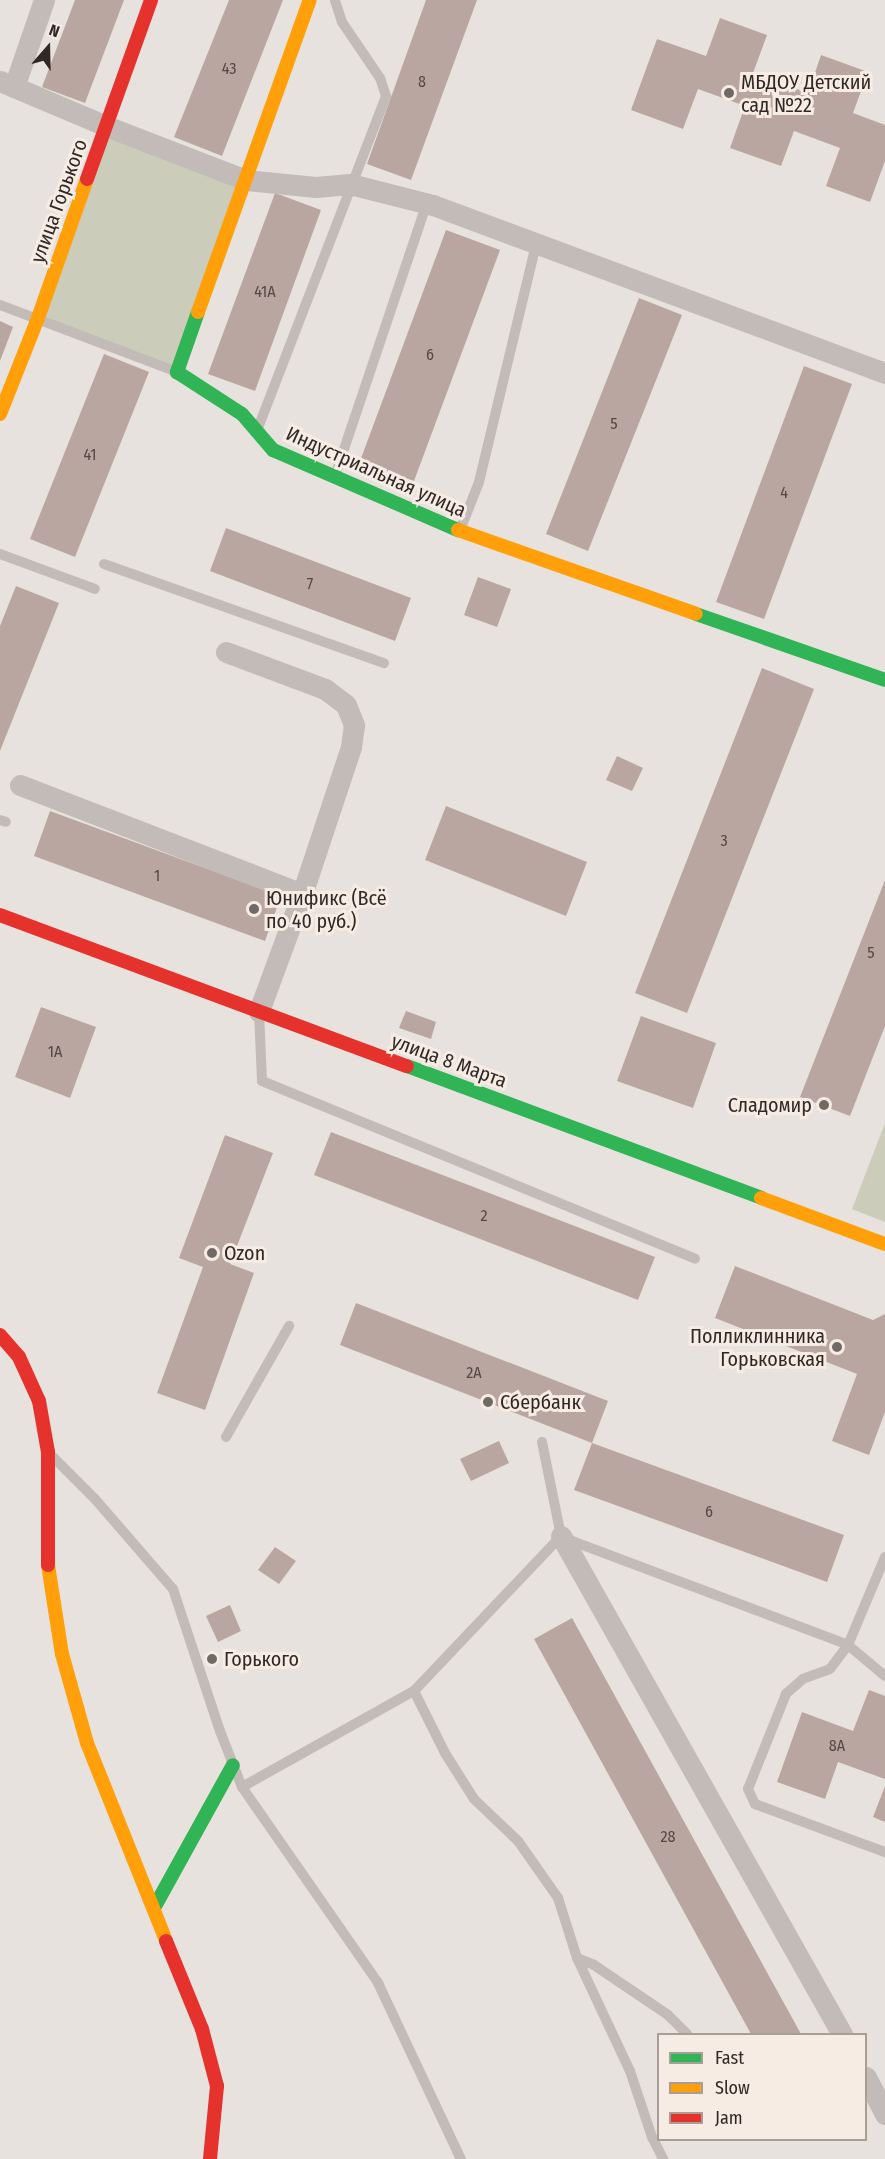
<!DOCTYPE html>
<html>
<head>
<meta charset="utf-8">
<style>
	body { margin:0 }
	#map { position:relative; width:885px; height:2159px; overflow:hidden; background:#e8e2de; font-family:"Fira Sans Condensed",sans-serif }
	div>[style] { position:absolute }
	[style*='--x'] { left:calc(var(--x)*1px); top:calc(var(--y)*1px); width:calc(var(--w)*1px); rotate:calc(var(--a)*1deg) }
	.green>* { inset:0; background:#cbccb9 }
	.building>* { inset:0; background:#baa6a1 }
	.lane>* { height:10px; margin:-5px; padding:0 5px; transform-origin:5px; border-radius:5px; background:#c2bbb7 }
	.street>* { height:21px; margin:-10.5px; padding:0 10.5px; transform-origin:10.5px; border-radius:10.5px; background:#c2bbb7 }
	.fast>* { height:14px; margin:-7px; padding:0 7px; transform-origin:7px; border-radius:7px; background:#30b455 }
	.slow>* { height:14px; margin:-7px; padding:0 7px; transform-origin:7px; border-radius:7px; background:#ff9f0a }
	.jam>* { height:14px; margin:-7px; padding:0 7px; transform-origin:7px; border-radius:7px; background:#e5322d }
	.dots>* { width:16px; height:16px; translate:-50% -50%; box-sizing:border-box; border:3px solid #f6ece4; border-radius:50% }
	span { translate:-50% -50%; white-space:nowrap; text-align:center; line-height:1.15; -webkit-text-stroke:6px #f6ece4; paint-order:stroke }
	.number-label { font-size:16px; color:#534845 }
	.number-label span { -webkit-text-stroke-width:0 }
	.poi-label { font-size:20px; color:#312826 }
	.left { translate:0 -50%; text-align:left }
	.right { translate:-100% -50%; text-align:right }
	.street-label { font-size:20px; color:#312826 }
	.legend { position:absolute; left:657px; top:2033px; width:210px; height:108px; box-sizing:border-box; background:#f6ece4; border:2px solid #a79e98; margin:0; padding:8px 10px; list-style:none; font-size:18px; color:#312826 }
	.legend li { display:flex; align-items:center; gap:12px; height:30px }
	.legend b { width:30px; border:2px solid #a79e98 }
	.north { position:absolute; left:18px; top:18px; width:60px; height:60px; -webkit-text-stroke:4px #f6ece4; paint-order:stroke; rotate:20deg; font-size:16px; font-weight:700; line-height:24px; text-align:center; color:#312826 }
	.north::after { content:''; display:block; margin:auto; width:21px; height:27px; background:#312826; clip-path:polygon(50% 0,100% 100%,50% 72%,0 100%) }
</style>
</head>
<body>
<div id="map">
	<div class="green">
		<div style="clip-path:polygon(106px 126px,246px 180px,177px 372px,38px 318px)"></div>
		<div style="clip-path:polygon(885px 1123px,885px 1222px,852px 1209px)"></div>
	</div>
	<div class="building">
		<div style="clip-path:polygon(75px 0,124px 0,85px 103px,42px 87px)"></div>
		<div style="clip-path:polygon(229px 0,283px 0,222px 156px,174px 137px)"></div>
		<div style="clip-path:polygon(426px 0,477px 0,411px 180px,367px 164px)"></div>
		<div style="clip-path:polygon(720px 18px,767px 35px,753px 73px,808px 93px,821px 55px,868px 72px,853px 113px,885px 125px,885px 161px,870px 202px,826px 186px,840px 148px,794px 131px,781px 166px,730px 148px,745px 106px,698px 89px,683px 129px,631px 110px,657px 39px,706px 56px)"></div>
		<div style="clip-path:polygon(275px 193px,321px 210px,255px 391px,208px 374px)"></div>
		<div style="clip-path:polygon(446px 230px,500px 250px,414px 481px,360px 461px)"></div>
		<div style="clip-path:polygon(639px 298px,682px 315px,588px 551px,546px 534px)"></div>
		<div style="clip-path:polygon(0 321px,13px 327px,0 361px)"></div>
		<div style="clip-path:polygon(104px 354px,149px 372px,75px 557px,30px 539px)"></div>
		<div style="clip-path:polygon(804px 366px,852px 384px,764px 619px,716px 602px)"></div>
		<div style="clip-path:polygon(226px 528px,411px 598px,395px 641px,210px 571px)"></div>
		<div style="clip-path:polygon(478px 577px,511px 589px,497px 627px,464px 615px)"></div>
		<div style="clip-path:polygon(16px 586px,59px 603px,0 751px,0 626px)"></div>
		<div style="clip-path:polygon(762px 668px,814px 689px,687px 1013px,635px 993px)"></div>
		<div style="clip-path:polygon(617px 756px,643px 768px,632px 791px,606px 780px)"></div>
		<div style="clip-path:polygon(446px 806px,587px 862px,566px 916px,425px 860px)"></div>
		<div style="clip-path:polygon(50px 811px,281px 896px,265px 941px,34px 856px)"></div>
		<div style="clip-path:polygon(885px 880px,885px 1026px,850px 1116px,800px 1097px)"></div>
		<div style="clip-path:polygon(41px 1007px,96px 1027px,70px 1098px,15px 1077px)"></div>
		<div style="clip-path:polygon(406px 1011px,436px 1022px,431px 1039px,399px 1028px)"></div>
		<div style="clip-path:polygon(641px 1016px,716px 1043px,693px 1108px,617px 1081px)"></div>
		<div style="clip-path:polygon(331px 1132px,655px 1257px,638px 1300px,314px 1175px)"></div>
		<div style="clip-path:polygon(225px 1135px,273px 1153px,230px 1264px,254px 1273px,205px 1410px,157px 1393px,203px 1267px,179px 1258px)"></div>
		<div style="clip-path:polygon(735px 1266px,873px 1320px,885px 1314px,885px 1412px,869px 1455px,832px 1441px,857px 1374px,715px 1318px)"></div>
		<div style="clip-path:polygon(356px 1303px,608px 1401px,592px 1443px,340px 1345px)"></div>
		<div style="clip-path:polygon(499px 1441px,509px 1463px,471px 1481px,460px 1459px)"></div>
		<div style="clip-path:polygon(592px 1443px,844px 1535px,827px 1582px,574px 1490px)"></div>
		<div style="clip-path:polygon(275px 1547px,296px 1561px,279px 1584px,258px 1570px)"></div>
		<div style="clip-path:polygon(230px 1605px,241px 1631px,218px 1642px,206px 1616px)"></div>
		<div style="clip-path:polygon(572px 1618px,801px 2034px,751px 2034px,534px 1639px)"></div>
		<div style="clip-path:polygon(869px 1690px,885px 1696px,885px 1779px,838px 1762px,825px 1799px,777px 1782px,802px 1712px,853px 1731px)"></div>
		<div style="clip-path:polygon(885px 1786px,885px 1822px,873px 1817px)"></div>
	</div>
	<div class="lane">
		<div style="--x:0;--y:305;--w:189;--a:20.7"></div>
		<div style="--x:258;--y:428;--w:356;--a:-68.9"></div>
		<div style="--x:386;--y:96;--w:19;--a:-108"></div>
		<div style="--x:380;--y:78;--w:68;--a:-124.2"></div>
		<div style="--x:342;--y:22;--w:23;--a:-108"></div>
		<div style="--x:335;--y:476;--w:288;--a:-71.4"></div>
		<div style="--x:461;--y:528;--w:49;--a:-68.6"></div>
		<div style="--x:479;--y:482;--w:244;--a:-76.5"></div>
		<div style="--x:0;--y:554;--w:101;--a:20.2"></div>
		<div style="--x:104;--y:564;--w:297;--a:19.5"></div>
		<div style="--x:0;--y:820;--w:6;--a:18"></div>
		<div style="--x:259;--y:1012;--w:69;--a:87.5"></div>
		<div style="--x:262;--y:1081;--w:468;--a:22.3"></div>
		<div style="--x:226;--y:1437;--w:128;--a:-60.4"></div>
		<div style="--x:53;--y:1457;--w:59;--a:45"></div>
		<div style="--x:95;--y:1499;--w:119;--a:49.1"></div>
		<div style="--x:173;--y:1589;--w:150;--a:71.7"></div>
		<div style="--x:220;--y:1731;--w:60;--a:68.6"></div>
		<div style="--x:242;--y:1787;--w:239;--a:55.2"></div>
		<div style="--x:378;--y:1983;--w:195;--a:64.8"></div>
		<div style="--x:564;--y:1538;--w:303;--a:20.6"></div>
		<div style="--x:848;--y:1645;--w:48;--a:40"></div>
		<div style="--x:885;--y:1557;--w:95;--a:112.8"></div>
		<div style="--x:848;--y:1645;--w:30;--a:127"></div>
		<div style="--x:830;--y:1669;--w:29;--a:160"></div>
		<div style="--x:803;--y:1679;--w:23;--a:139"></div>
		<div style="--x:786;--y:1694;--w:102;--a:111.8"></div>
		<div style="--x:748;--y:1789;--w:17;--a:65"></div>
		<div style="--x:755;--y:1804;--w:139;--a:20.3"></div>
		<div style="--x:414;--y:1691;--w:69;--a:63.4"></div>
		<div style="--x:445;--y:1753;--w:54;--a:57.8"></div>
		<div style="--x:474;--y:1799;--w:61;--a:43.7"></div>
		<div style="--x:518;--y:1841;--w:70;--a:54.9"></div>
		<div style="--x:558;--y:1898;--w:63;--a:72.4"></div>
		<div style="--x:577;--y:1958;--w:125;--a:64.9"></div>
		<div style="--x:630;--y:2071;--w:70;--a:71.6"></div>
		<div style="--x:652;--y:2137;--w:25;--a:63"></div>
		<div style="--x:242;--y:1787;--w:197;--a:-29.2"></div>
		<div style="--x:414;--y:1691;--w:214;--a:-46.5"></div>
		<div style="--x:561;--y:1536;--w:96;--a:-101.4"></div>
		<div style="--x:577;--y:1958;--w:18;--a:22"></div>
		<div style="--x:594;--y:1965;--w:89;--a:34"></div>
		<div style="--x:668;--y:2015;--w:27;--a:45"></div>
	</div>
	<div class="street">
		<div style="--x:0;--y:81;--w:115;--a:23"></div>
		<div style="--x:106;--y:126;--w:150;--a:21.1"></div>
		<div style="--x:246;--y:180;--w:70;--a:5.7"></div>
		<div style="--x:316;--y:187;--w:34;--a:-5"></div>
		<div style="--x:350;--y:184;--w:86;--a:14.2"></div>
		<div style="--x:433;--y:205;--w:482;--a:20.4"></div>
		<div style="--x:14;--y:87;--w:92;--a:-71"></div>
		<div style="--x:226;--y:652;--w:106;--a:20.5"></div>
		<div style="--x:325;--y:689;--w:26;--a:37"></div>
		<div style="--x:346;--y:705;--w:22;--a:68"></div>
		<div style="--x:354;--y:725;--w:22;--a:98"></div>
		<div style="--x:351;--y:747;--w:155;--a:108.4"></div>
		<div style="--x:302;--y:894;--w:125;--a:110.2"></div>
		<div style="--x:20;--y:785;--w:302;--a:21.1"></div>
		<div style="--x:561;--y:1536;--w:572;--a:60.57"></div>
		<div style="--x:866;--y:2077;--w:42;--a:62.8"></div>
	</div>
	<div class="fast">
		<div style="--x:198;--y:312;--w:64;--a:109.3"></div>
		<div style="--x:177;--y:372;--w:77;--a:32.9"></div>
		<div style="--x:242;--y:414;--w:48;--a:49.3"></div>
		<div style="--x:273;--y:450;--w:202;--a:23.4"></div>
		<div style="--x:696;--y:614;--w:200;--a:19.2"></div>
		<div style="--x:407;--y:1066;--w:378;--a:20.4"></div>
		<div style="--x:154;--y:1908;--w:163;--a:-61.1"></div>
	</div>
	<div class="slow">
		<div style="--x:198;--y:312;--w:331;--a:-70.3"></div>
		<div style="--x:0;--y:414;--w:103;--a:-68.4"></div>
		<div style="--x:38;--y:318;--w:147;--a:-70.6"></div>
		<div style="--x:458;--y:530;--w:252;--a:19.4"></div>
		<div style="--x:761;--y:1198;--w:132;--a:20.4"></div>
		<div style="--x:48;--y:1565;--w:90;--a:81.1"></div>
		<div style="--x:62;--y:1654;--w:92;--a:74.3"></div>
		<div style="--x:87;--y:1743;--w:213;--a:68.2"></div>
	</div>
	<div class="jam">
		<div style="--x:87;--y:179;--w:190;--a:-70.3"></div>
		<div style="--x:0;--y:915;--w:434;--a:20.4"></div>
		<div style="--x:0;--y:1335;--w:29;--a:49"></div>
		<div style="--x:19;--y:1357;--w:48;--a:65.6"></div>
		<div style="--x:39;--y:1401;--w:52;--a:80"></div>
		<div style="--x:48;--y:1452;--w:113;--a:90"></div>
		<div style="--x:166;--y:1941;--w:95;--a:67.8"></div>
		<div style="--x:202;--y:2029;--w:59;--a:75.3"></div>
		<div style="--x:217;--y:2086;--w:73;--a:95.5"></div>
	</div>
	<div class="dots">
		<div style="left:729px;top:93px;background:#716966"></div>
		<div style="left:254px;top:909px;background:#716966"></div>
		<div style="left:824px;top:1105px;background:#716966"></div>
		<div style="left:212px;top:1253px;background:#716966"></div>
		<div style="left:837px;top:1347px;background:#716966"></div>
		<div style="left:488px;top:1402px;background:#716966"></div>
		<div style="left:212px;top:1659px;background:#716966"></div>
	</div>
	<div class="number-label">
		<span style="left:229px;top:69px">43</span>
		<span style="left:422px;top:82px">8</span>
		<span style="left:265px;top:292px">41А</span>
		<span style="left:430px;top:355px">6</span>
		<span style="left:614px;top:424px">5</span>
		<span style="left:90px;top:455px">41</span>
		<span style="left:784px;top:493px">4</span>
		<span style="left:310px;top:584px">7</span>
		<span style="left:724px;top:841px">3</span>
		<span style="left:157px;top:876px">1</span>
		<span style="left:871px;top:953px">5</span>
		<span style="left:55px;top:1052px">1А</span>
		<span style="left:484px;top:1216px">2</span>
		<span style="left:474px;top:1373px">2А</span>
		<span style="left:709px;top:1512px">6</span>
		<span style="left:837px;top:1746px">8А</span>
		<span style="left:668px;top:1837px">28</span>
	</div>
	<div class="poi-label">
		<span class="left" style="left:741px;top:94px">МБДОУ Детский<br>сад №22</span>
		<span class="left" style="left:266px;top:910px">Юнификс (Всё<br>по 40 руб.)</span>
		<span class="right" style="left:812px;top:1105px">Сладомир</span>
		<span class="left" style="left:224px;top:1253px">Ozon</span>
		<span class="right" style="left:825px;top:1348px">Полликлинника<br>Горьковская</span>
		<span class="left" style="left:500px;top:1402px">Сбербанк</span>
		<span class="left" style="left:224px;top:1659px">Горького</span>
	</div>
	<div class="street-label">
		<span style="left:59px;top:201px;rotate:-70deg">улица Горького</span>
		<span style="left:376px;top:472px;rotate:24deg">Индустриальная улица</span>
		<span style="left:449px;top:1061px;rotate:20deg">улица 8 Марта</span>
	</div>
	<ul class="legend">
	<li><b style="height:8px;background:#30b455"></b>Fast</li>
	<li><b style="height:8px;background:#ff9f0a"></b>Slow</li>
	<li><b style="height:8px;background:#e5322d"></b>Jam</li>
	</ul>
	<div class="north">N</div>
</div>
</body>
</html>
